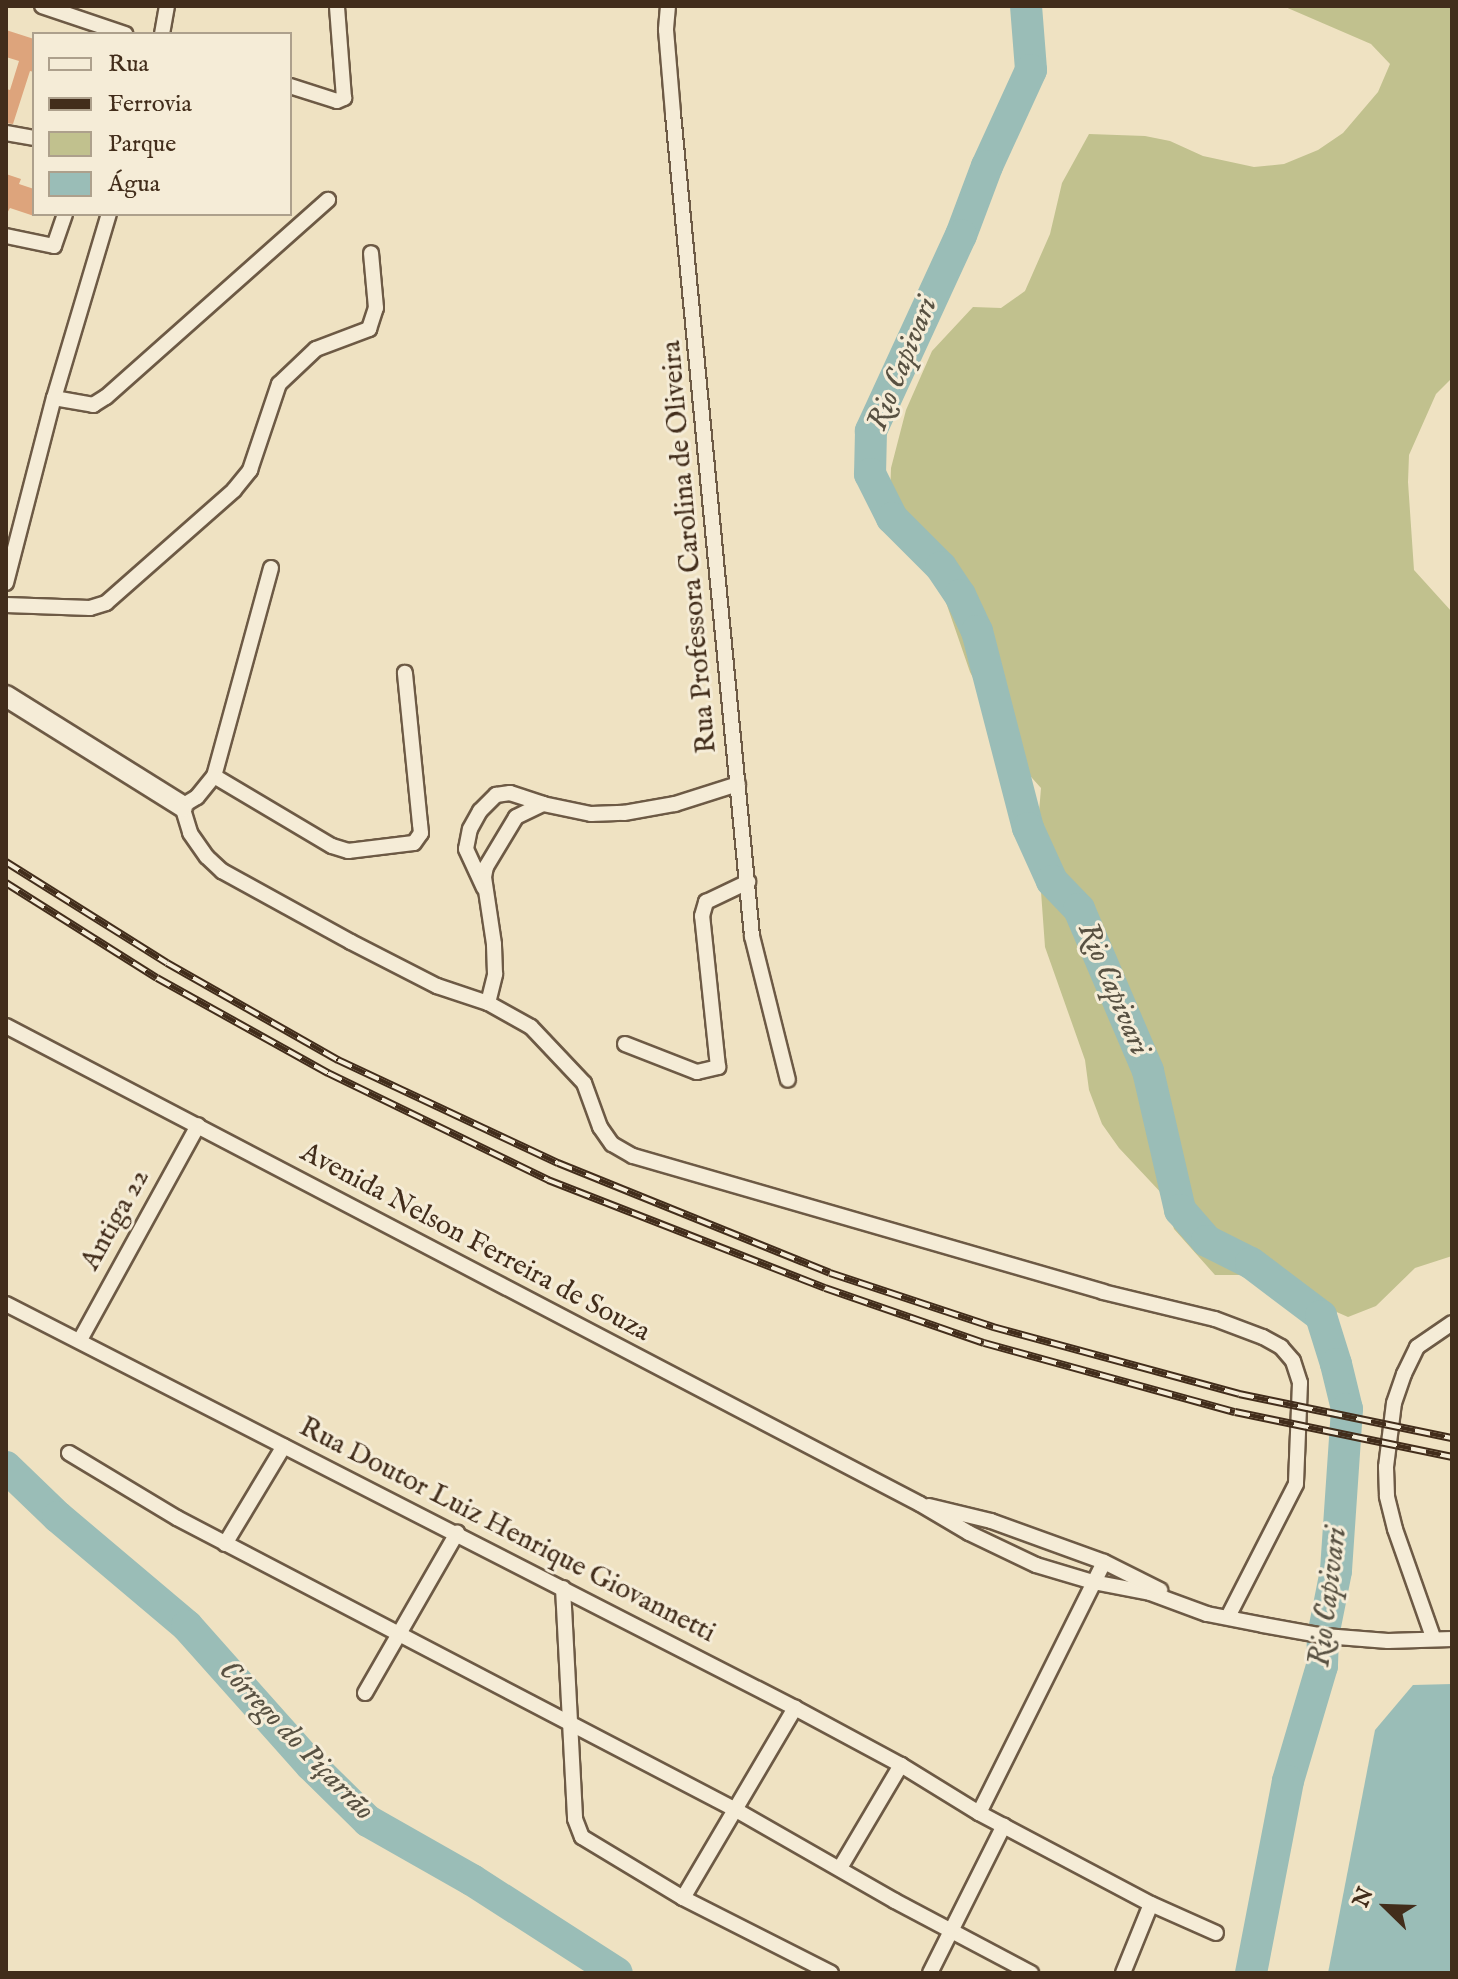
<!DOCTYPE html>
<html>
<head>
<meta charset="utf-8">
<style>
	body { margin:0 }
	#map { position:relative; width:1458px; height:1979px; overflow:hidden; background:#efe2c2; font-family:"IM FELL English",serif }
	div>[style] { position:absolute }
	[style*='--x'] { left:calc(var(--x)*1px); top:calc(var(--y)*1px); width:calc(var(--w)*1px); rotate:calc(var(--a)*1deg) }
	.green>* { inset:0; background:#c1c18e }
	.water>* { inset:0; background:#9abdb7 }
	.river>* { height:32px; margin:-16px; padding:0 16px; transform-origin:16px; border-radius:16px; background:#9abdb7 }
	.building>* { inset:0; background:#dda47c }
	.roads { filter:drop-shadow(2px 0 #6d5a45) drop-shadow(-2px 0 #6d5a45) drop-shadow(0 2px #6d5a45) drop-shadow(0 -2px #6d5a45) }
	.street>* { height:14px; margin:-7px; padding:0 7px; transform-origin:7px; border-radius:7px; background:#f5ecd7 }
	.secondary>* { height:20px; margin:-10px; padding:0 10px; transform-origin:10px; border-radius:10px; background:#f5ecd7 }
	.rail>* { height:8px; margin-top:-4px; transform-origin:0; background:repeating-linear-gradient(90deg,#f5ecd7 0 15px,#422d1b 0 30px); box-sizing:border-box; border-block:2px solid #422d1b }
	span { translate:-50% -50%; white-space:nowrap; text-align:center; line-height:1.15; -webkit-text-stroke:6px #f5ecd7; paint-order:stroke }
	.street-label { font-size:28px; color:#422d1b }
	.water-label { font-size:30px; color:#585142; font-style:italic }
	.frame { position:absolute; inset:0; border:8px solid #422d1b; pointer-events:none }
	.legend { position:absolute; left:32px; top:32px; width:260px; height:184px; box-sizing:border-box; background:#f5ecd7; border:2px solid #ada08c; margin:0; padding:10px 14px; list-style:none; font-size:24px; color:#422d1b }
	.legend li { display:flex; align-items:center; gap:16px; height:40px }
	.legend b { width:40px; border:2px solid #ada08c }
	.north { position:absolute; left:1346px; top:1867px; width:80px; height:80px; -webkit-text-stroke:6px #f5ecd7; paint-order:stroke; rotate:293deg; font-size:22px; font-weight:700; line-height:32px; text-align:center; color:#422d1b }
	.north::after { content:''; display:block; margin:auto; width:28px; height:36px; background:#422d1b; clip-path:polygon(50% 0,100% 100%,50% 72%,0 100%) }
</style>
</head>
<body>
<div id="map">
	<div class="green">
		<div style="clip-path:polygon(1283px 6px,1452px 6px,1452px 378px,1436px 394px,1409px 455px,1408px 482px,1414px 570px,1452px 612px,1452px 1256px,1415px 1268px,1376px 1306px,1348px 1317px,1287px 1290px,1273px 1275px,1215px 1275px,1174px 1229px,1165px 1197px,1119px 1148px,1102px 1124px,1089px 1090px,1085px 1060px,1045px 947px,1037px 836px,1041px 788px,1015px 759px,1002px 725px,985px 701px,970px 672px,940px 585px,907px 520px,890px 496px,891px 468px,906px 410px,932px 351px,973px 307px,1001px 308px,1025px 291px,1050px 234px,1062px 183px,1089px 134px,1145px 136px,1170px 141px,1203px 156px,1254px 167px,1284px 164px,1318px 150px,1343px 133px,1378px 92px,1390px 64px,1371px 44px)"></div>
	</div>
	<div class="water">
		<div style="clip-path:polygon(1452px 1684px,1452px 1973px,1328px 1973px,1375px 1730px,1413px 1685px)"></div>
	</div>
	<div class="river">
		<div style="--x:1026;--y:6;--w:64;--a:85.5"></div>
		<div style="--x:1031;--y:70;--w:106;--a:114.6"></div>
		<div style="--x:987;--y:166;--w:74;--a:110.6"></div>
		<div style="--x:961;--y:235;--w:216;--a:114.7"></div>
		<div style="--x:871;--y:431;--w:43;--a:91.3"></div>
		<div style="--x:870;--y:474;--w:49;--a:63.4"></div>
		<div style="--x:892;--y:518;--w:69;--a:45"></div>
		<div style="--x:941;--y:567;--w:34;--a:56"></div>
		<div style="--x:960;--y:595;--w:40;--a:65"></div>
		<div style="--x:977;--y:631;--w:203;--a:75.5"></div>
		<div style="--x:1028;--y:828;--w:58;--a:65.6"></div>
		<div style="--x:1052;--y:881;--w:39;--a:46"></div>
		<div style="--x:1079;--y:909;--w:176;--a:66.9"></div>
		<div style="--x:1148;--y:1071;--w:143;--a:77"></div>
		<div style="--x:1180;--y:1210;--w:41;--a:48.9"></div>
		<div style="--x:1207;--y:1241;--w:49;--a:26.6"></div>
		<div style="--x:1251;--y:1263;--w:88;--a:37.1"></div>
		<div style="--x:1321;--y:1316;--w:50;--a:72.6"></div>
		<div style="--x:1336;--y:1364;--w:46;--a:76.3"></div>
		<div style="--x:1347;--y:1409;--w:162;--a:93.9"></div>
		<div style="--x:1336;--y:1571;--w:66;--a:101.3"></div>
		<div style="--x:1323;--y:1636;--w:30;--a:92"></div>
		<div style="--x:1322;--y:1666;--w:120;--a:106.5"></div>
		<div style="--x:1288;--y:1781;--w:196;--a:100.9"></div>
		<div style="--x:6;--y:1467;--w:72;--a:43.9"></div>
		<div style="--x:58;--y:1517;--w:169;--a:40.2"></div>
		<div style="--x:187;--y:1626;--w:186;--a:48.3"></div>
		<div style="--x:311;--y:1765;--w:80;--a:44.5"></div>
		<div style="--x:368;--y:1821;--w:120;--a:29.6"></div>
		<div style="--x:472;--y:1880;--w:172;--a:32.7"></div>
	</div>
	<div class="building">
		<div style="clip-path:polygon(6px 30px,34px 39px,34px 72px,30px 71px,13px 124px,6px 123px,6px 89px,10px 90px,19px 61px,6px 57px)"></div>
		<div style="clip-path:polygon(6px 174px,21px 179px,19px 184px,34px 189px,34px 216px,10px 208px,6px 215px)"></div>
	</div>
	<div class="roads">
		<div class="street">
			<div style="--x:42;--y:6;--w:88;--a:18.6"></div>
			<div style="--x:668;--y:6;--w:24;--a:95"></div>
			<div style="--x:666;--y:30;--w:84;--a:85.2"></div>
			<div style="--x:673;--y:114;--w:826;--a:84.51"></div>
			<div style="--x:752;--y:936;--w:148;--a:76"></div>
			<div style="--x:162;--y:34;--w:28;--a:-80"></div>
			<div style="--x:290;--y:86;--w:49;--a:17.7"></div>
			<div style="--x:337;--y:101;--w:8;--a:-23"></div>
			<div style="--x:344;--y:98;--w:92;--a:-94.4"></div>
			<div style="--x:6;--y:133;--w:28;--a:10"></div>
			<div style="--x:6;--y:236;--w:49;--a:11.8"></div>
			<div style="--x:54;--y:246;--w:34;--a:-71"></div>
			<div style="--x:54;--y:398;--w:40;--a:10"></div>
			<div style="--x:93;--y:405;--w:15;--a:-32"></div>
			<div style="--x:106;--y:397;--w:297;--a:-41.6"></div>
			<div style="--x:271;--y:568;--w:216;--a:105.3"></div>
			<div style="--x:214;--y:776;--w:27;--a:129"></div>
			<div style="--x:197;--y:797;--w:17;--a:149"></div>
			<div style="--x:182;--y:806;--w:28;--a:73"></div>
			<div style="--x:190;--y:833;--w:29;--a:55"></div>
			<div style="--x:207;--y:857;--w:21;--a:43"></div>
			<div style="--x:222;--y:871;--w:147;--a:28.8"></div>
			<div style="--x:351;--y:942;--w:97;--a:27.1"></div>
			<div style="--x:437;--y:986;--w:54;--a:18.4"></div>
			<div style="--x:488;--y:1003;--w:49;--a:29.2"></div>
			<div style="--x:531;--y:1027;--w:77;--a:46.6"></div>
			<div style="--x:584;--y:1083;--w:47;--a:70"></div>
			<div style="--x:600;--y:1127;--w:21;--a:55"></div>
			<div style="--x:612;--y:1144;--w:24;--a:30"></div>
			<div style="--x:633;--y:1156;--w:489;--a:16.1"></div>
			<div style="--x:1103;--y:1292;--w:115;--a:13.6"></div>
			<div style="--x:1215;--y:1319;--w:51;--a:20.6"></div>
			<div style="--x:1263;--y:1337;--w:21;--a:29"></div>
			<div style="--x:1281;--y:1347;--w:18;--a:49"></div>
			<div style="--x:1293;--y:1361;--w:23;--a:72"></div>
			<div style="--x:1300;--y:1383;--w:101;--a:92.3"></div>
			<div style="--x:1296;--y:1484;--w:149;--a:117.1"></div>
			<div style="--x:6;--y:583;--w:191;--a:-75.5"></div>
			<div style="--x:54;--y:398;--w:192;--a:-73.4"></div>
			<div style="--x:6;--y:605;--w:84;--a:2"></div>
			<div style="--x:90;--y:608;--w:17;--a:-17"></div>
			<div style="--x:106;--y:603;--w:171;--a:-41.4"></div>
			<div style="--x:234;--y:490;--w:26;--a:-51"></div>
			<div style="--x:250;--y:470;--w:91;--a:-71.4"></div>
			<div style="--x:279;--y:384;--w:51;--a:-43.4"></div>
			<div style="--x:316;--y:349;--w:57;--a:-20.7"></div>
			<div style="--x:369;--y:329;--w:22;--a:-72"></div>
			<div style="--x:376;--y:308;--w:55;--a:-95.2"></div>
			<div style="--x:214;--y:776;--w:137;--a:30.7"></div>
			<div style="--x:332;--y:846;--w:17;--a:17"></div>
			<div style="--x:348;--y:851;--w:66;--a:-6.9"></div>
			<div style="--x:414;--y:843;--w:12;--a:-55"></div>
			<div style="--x:421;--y:833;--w:9;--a:-96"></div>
			<div style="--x:420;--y:824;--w:152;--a:-95.7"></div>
			<div style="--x:484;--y:888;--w:43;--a:-114.8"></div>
			<div style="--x:466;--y:849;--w:20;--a:-79"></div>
			<div style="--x:470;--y:829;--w:21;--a:-61"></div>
			<div style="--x:480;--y:811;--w:23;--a:-45"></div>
			<div style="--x:496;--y:795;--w:14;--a:-8"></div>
			<div style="--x:510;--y:793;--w:35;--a:18"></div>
			<div style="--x:488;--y:1003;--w:30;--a:-76"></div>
			<div style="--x:495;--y:974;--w:30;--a:-92"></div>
			<div style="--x:494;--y:944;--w:68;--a:-98.5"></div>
			<div style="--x:484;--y:877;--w:10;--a:-79"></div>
			<div style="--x:486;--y:867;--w:58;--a:-59"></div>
			<div style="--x:516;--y:817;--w:30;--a:-26"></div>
			<div style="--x:543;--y:804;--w:49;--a:11.8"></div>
			<div style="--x:591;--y:814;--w:33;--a:-2"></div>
			<div style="--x:624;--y:813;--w:52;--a:-10"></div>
			<div style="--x:675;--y:804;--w:66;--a:-17.6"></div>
			<div style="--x:6;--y:1026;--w:1031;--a:27.61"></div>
			<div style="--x:920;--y:1504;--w:57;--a:30.6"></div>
			<div style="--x:969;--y:1533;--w:74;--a:25.5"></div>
			<div style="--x:1036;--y:1565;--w:59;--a:16.6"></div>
			<div style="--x:1093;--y:1582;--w:58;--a:10.9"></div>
			<div style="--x:1150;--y:1593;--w:61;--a:20.2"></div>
			<div style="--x:1207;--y:1614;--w:57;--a:11.1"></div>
			<div style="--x:1263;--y:1625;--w:63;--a:10.1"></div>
			<div style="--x:1325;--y:1636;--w:63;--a:4.5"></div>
			<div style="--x:1388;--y:1641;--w:64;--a:-1.8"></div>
			<div style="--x:625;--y:1044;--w:77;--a:21.3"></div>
			<div style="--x:697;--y:1072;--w:22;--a:-13"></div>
			<div style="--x:718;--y:1067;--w:152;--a:-96"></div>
			<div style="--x:702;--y:916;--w:15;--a:-74"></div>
			<div style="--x:706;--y:902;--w:47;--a:-25.5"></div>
			<div style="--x:6;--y:1304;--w:886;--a:27.11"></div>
			<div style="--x:795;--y:1708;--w:120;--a:28.3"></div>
			<div style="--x:901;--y:1765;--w:92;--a:31.6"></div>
			<div style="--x:979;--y:1813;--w:280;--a:-63.5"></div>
			<div style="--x:80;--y:1340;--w:245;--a:-61.2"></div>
			<div style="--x:69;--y:1453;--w:126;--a:31"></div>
			<div style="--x:177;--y:1518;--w:631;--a:27.58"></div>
			<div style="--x:736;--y:1810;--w:183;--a:29.8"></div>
			<div style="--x:895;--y:1901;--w:154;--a:27.9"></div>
			<div style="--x:929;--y:1506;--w:64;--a:13.6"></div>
			<div style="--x:991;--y:1521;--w:120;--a:19.9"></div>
			<div style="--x:1104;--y:1562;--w:63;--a:26.6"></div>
			<div style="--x:225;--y:1544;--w:114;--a:-59"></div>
			<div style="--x:563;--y:1588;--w:231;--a:87"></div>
			<div style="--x:575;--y:1819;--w:19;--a:69"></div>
			<div style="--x:582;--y:1837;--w:118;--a:31.1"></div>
			<div style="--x:683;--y:1898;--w:166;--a:26.9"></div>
			<div style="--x:1433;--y:1637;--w:114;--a:-109.4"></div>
			<div style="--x:1395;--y:1529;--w:34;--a:-104"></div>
			<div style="--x:1387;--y:1496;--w:29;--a:-92"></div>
			<div style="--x:1386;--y:1467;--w:64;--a:-82.9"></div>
			<div style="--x:1394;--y:1403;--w:31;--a:-71"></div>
			<div style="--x:1404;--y:1374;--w:30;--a:-64"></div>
			<div style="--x:1417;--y:1347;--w:42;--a:-34.4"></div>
			<div style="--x:365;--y:1693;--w:185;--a:-60.1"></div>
			<div style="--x:979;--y:1813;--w:195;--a:27.9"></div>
			<div style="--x:1151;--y:1904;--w:71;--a:24"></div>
			<div style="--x:840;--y:1868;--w:120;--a:-59.4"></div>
			<div style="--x:683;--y:1898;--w:221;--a:-59.5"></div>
			<div style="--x:930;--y:1973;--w:165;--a:-63.4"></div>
			<div style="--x:1123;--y:1973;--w:74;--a:-67.9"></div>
		</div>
		<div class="secondary">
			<div style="--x:6;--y:696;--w:208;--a:32"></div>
		</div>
	</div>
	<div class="rail">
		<div style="--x:6;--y:862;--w:190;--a:32.1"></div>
		<div style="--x:167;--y:963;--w:197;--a:29.6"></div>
		<div style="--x:338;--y:1060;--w:243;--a:25.1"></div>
		<div style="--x:558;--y:1163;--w:293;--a:22"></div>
		<div style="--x:830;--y:1273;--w:172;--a:18.3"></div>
		<div style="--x:993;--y:1327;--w:255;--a:15.2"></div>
		<div style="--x:1239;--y:1394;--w:217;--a:11.7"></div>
		<div style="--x:6;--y:883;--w:178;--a:32.2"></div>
		<div style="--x:157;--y:978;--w:196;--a:29.1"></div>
		<div style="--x:328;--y:1073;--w:245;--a:25.9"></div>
		<div style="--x:548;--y:1180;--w:297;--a:21.3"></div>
		<div style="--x:825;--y:1288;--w:168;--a:19.1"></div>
		<div style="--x:984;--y:1343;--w:260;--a:15.4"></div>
		<div style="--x:1235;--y:1412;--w:222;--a:11.7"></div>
	</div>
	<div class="street-label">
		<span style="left:690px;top:547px;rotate:-95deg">Rua Professora Carolina de Oliveira</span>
		<span style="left:116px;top:1220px;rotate:-61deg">Antiga 22</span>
		<span style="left:475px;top:1243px;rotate:28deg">Avenida Nelson Ferreira de Souza</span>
		<span style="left:507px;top:1531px;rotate:27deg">Rua Doutor Luiz Henrique Giovannetti</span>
	</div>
	<div class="water-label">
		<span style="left:903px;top:364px;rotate:-68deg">Rio Capivari</span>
		<span style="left:1113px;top:989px;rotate:67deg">Rio Capivari</span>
		<span style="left:1329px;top:1597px;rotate:-83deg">Rio Capivari</span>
		<span style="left:296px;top:1741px;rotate:46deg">Córrego do Piçarrão</span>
	</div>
	<div class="frame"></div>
	<ul class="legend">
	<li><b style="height:10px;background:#f5ecd7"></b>Rua</li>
	<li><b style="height:10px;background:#422d1b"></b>Ferrovia</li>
	<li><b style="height:22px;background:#c1c18e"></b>Parque</li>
	<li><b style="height:22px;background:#9abdb7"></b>Água</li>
	</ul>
	<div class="north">N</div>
</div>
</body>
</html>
